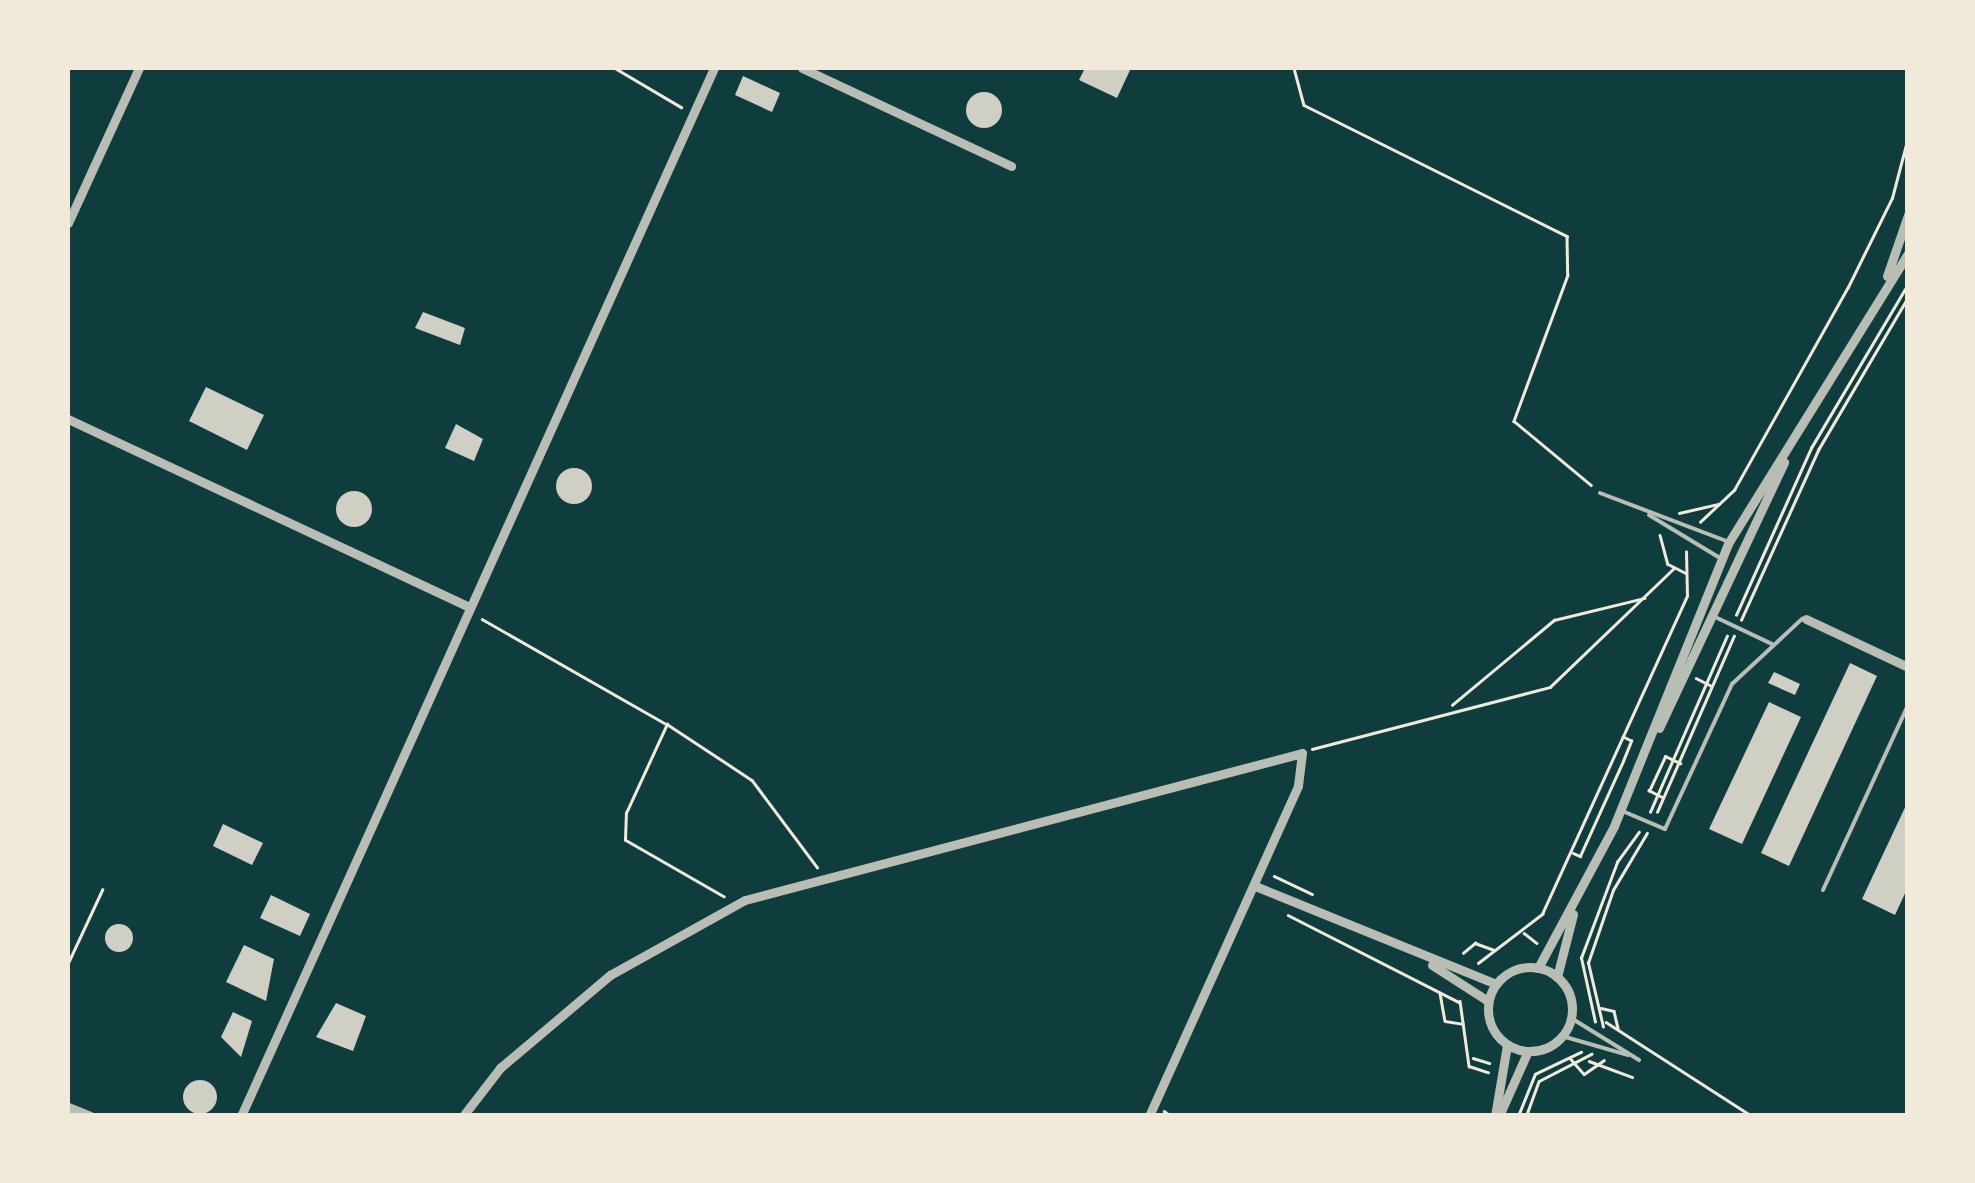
<!DOCTYPE html>
<html>
<head>
<meta charset="utf-8">
<style>
	body { margin:0 }
	#map { position:relative; width:1975px; height:1183px; overflow:hidden; background:#0f3d3e; font-family:Poppins,sans-serif }
	div>[style] { position:absolute }
	[style*='--x'] { left:calc(var(--x)*1px); top:calc(var(--y)*1px); width:calc(var(--w)*1px); rotate:calc(var(--a)*1deg) }
	.building>* { inset:0; background:#cfcfc3 }
	.round { border-radius:50% }
	.path>* { height:2.5px; margin:-1.25px; padding:0 1.25px; transform-origin:1.25px; border-radius:1.25px; background:#f1e9da }
	.service>* { height:4px; margin:-2px; padding:0 2px; transform-origin:2px; border-radius:2px; background:#b8beb3 }
	.minor>* { height:9px; margin:-4.5px; padding:0 4.5px; transform-origin:4.5px; border-radius:4.5px; background:#b8beb3 }
	.minor>.ring { margin:-4.5px; padding:0; box-sizing:content-box; background:none; border:9px solid #b8beb3; border-radius:50% }
	span { translate:-50% -50%; white-space:nowrap; text-align:center; line-height:1.15; -webkit-text-stroke:10px #f1e9da; paint-order:stroke }
	.frame { position:absolute; inset:0; border:70px solid #f1e9da; pointer-events:none }
</style>
</head>
<body>
<div id="map">
	<div class="building">
		<div style="clip-path:polygon(1085px 68px,1131px 68px,1117px 98px,1079px 80px)"></div>
		<div style="clip-path:polygon(743px 76px,780px 93px,772px 112px,735px 95px)"></div>
		<div class="round" style="left:966px;top:92px;width:36px;height:36px"></div>
		<div style="clip-path:polygon(423px 312px,465px 328px,460px 345px,415px 328px)"></div>
		<div style="clip-path:polygon(206px 387px,264px 415px,247px 450px,189px 421px)"></div>
		<div style="clip-path:polygon(456px 424px,483px 439px,474px 461px,445px 448px)"></div>
		<div class="round" style="left:556px;top:468px;width:36px;height:36px"></div>
		<div class="round" style="left:336px;top:491px;width:36px;height:36px"></div>
		<div style="clip-path:polygon(1850px 663px,1877px 676px,1789px 866px,1761px 853px)"></div>
		<div style="clip-path:polygon(1774px 672px,1800px 684px,1795px 695px,1768px 683px)"></div>
		<div style="clip-path:polygon(1769px 702px,1801px 717px,1742px 844px,1709px 829px)"></div>
		<div style="clip-path:polygon(1908px 801px,1908px 887px,1895px 915px,1862px 899px)"></div>
		<div style="clip-path:polygon(223px 824px,263px 843px,252px 865px,213px 846px)"></div>
		<div style="clip-path:polygon(271px 895px,310px 914px,300px 936px,260px 918px)"></div>
		<div class="round" style="left:105px;top:924px;width:28px;height:28px"></div>
		<div style="clip-path:polygon(244px 945px,274px 959px,266px 1001px,226px 982px)"></div>
		<div style="clip-path:polygon(336px 1003px,366px 1016px,353px 1051px,316px 1037px)"></div>
		<div style="clip-path:polygon(233px 1012px,252px 1021px,241px 1057px,221px 1037px)"></div>
		<div class="round" style="left:183px;top:1080px;width:34px;height:34px"></div>
	</div>
	<div class="path">
		<div style="--x:615;--y:68;--w:77;--a:30.6"></div>
		<div style="--x:1294;--y:68;--w:38;--a:75"></div>
		<div style="--x:1304;--y:105;--w:294;--a:26.5"></div>
		<div style="--x:1567;--y:236;--w:39;--a:89"></div>
		<div style="--x:1568;--y:275;--w:156;--a:110.3"></div>
		<div style="--x:1514;--y:421;--w:100;--a:39.7"></div>
		<div style="--x:1679;--y:513;--w:39;--a:-13"></div>
		<div style="--x:1700;--y:522;--w:47;--a:-43.3"></div>
		<div style="--x:1734;--y:490;--w:233;--a:-60.7"></div>
		<div style="--x:1848;--y:287;--w:99;--a:-63.7"></div>
		<div style="--x:1892;--y:198;--w:63;--a:-75.3"></div>
		<div style="--x:1660;--y:535;--w:30;--a:75"></div>
		<div style="--x:1668;--y:564;--w:20;--a:27"></div>
		<div style="--x:1736;--y:615;--w:183;--a:-65.8"></div>
		<div style="--x:1811;--y:448;--w:191;--a:-59.4"></div>
		<div style="--x:482;--y:619;--w:212;--a:29.7"></div>
		<div style="--x:1741;--y:620;--w:187;--a:-65.6"></div>
		<div style="--x:1818;--y:450;--w:178;--a:-59.5"></div>
		<div style="--x:1696;--y:678;--w:16;--a:27"></div>
		<div style="--x:1452;--y:705;--w:133;--a:-39.8"></div>
		<div style="--x:1554;--y:620;--w:93;--a:-13.7"></div>
		<div style="--x:1312;--y:749;--w:246;--a:-14.6"></div>
		<div style="--x:1550;--y:687;--w:172;--a:-43.8"></div>
		<div style="--x:1663;--y:798;--w:16;--a:-153"></div>
		<div style="--x:1649;--y:791;--w:38;--a:-65"></div>
		<div style="--x:1665;--y:756;--w:17;--a:25"></div>
		<div style="--x:1650;--y:812;--w:192;--a:-66.4"></div>
		<div style="--x:1657;--y:812;--w:192;--a:-66.4"></div>
		<div style="--x:1573;--y:853;--w:8;--a:23"></div>
		<div style="--x:1580;--y:856;--w:104;--a:-65.6"></div>
		<div style="--x:1623;--y:761;--w:22;--a:-68"></div>
		<div style="--x:1631;--y:741;--w:9;--a:-153"></div>
		<div style="--x:1274;--y:876;--w:42;--a:25.3"></div>
		<div style="--x:724;--y:897;--w:114;--a:-150.1"></div>
		<div style="--x:625;--y:840;--w:27;--a:-88"></div>
		<div style="--x:626;--y:813;--w:98;--a:-65.3"></div>
		<div style="--x:667;--y:724;--w:102;--a:33.4"></div>
		<div style="--x:752;--y:780;--w:109;--a:53.2"></div>
		<div style="--x:1288;--y:915;--w:192;--a:27"></div>
		<div style="--x:1524;--y:933;--w:16;--a:38"></div>
		<div style="--x:1463;--y:953;--w:16;--a:-40"></div>
		<div style="--x:1475;--y:943;--w:20;--a:20"></div>
		<div style="--x:68;--y:963;--w:81;--a:-65"></div>
		<div style="--x:1478;--y:963;--w:81;--a:-37.4"></div>
		<div style="--x:1542;--y:914;--w:349;--a:-65.5"></div>
		<div style="--x:1687;--y:596;--w:44;--a:-91.3"></div>
		<div style="--x:1440;--y:993;--w:28;--a:80"></div>
		<div style="--x:1445;--y:1021;--w:18;--a:9"></div>
		<div style="--x:1460;--y:1001;--w:66;--a:82.1"></div>
		<div style="--x:1469;--y:1066;--w:20;--a:18"></div>
		<div style="--x:1601;--y:1008;--w:13;--a:13"></div>
		<div style="--x:1614;--y:1011;--w:18;--a:77"></div>
		<div style="--x:1595;--y:1022;--w:66;--a:-102.3"></div>
		<div style="--x:1581;--y:958;--w:103;--a:-69.4"></div>
		<div style="--x:1617;--y:862;--w:37;--a:-54"></div>
		<div style="--x:1606;--y:1022;--w:174;--a:32.8"></div>
		<div style="--x:1603;--y:1027;--w:66;--a:-103.2"></div>
		<div style="--x:1588;--y:963;--w:77;--a:-71.1"></div>
		<div style="--x:1613;--y:890;--w:66;--a:-59.2"></div>
		<div style="--x:1473;--y:1058;--w:17;--a:17"></div>
		<div style="--x:1570;--y:1058;--w:21;--a:49"></div>
		<div style="--x:1584;--y:1074;--w:24;--a:-35"></div>
		<div style="--x:1589;--y:1061;--w:46;--a:20.4"></div>
		<div style="--x:1164;--y:1111;--w:9;--a:36"></div>
		<div style="--x:1518;--y:1116;--w:45;--a:-68"></div>
		<div style="--x:1535;--y:1074;--w:51;--a:-25.6"></div>
		<div style="--x:1526;--y:1116;--w:37;--a:-70"></div>
		<div style="--x:1539;--y:1081;--w:59;--a:-27.4"></div>
	</div>
	<div class="service">
		<div style="--x:1600;--y:493;--w:138;--a:20.8"></div>
		<div style="--x:1649;--y:515;--w:83;--a:31.2"></div>
		<div style="--x:1713;--y:616;--w:65;--a:25.4"></div>
		<div style="--x:1620;--y:810;--w:49;--a:22.9"></div>
		<div style="--x:1665;--y:829;--w:160;--a:-65.2"></div>
		<div style="--x:1732;--y:684;--w:96;--a:-42.9"></div>
		<div style="--x:1823;--y:890;--w:204;--a:-65.3"></div>
		<div style="--x:1571;--y:1018;--w:80;--a:31.7"></div>
		<div style="--x:1562;--y:1036;--w:69;--a:16.1"></div>
	</div>
	<div class="minor">
		<div style="--x:802;--y:68;--w:231;--a:25.1"></div>
		<div style="--x:68;--y:223;--w:170;--a:-65.4"></div>
		<div style="--x:1887;--y:276;--w:65;--a:-71"></div>
		<div style="--x:68;--y:419;--w:444;--a:25.1"></div>
		<div style="--x:1806;--y:619;--w:113;--a:25.2"></div>
		<div style="--x:1659;--y:728;--w:294;--a:-64.8"></div>
		<div style="--x:1255;--y:886;--w:260;--a:22.1"></div>
		<div style="--x:1432;--y:965;--w:67;--a:32.7"></div>
		<div class="ring" style="left:1488px;top:967px;width:75px;height:75px"></div>
		<div style="--x:1538;--y:968;--w:161;--a:-61.8"></div>
		<div style="--x:1614;--y:826;--w:306;--a:-68"></div>
		<div style="--x:1729;--y:542;--w:340;--a:-58.2"></div>
		<div style="--x:1557;--y:977;--w:65;--a:-75.7"></div>
		<div style="--x:68;--y:1107;--w:24;--a:22"></div>
		<div style="--x:241;--y:1116;--w:1150;--a:-65.71"></div>
		<div style="--x:463;--y:1116;--w:61;--a:-52.4"></div>
		<div style="--x:500;--y:1068;--w:144;--a:-40.2"></div>
		<div style="--x:610;--y:975;--w:154;--a:-29.1"></div>
		<div style="--x:745;--y:900;--w:576;--a:-14.78"></div>
		<div style="--x:1302;--y:753;--w:33;--a:97"></div>
		<div style="--x:1298;--y:786;--w:362;--a:114.3"></div>
		<div style="--x:1495;--y:1116;--w:72;--a:-80.4"></div>
		<div style="--x:1499;--y:1116;--w:71;--a:-66"></div>
	</div>
	<div class="frame"></div>
</div>
</body>
</html>
